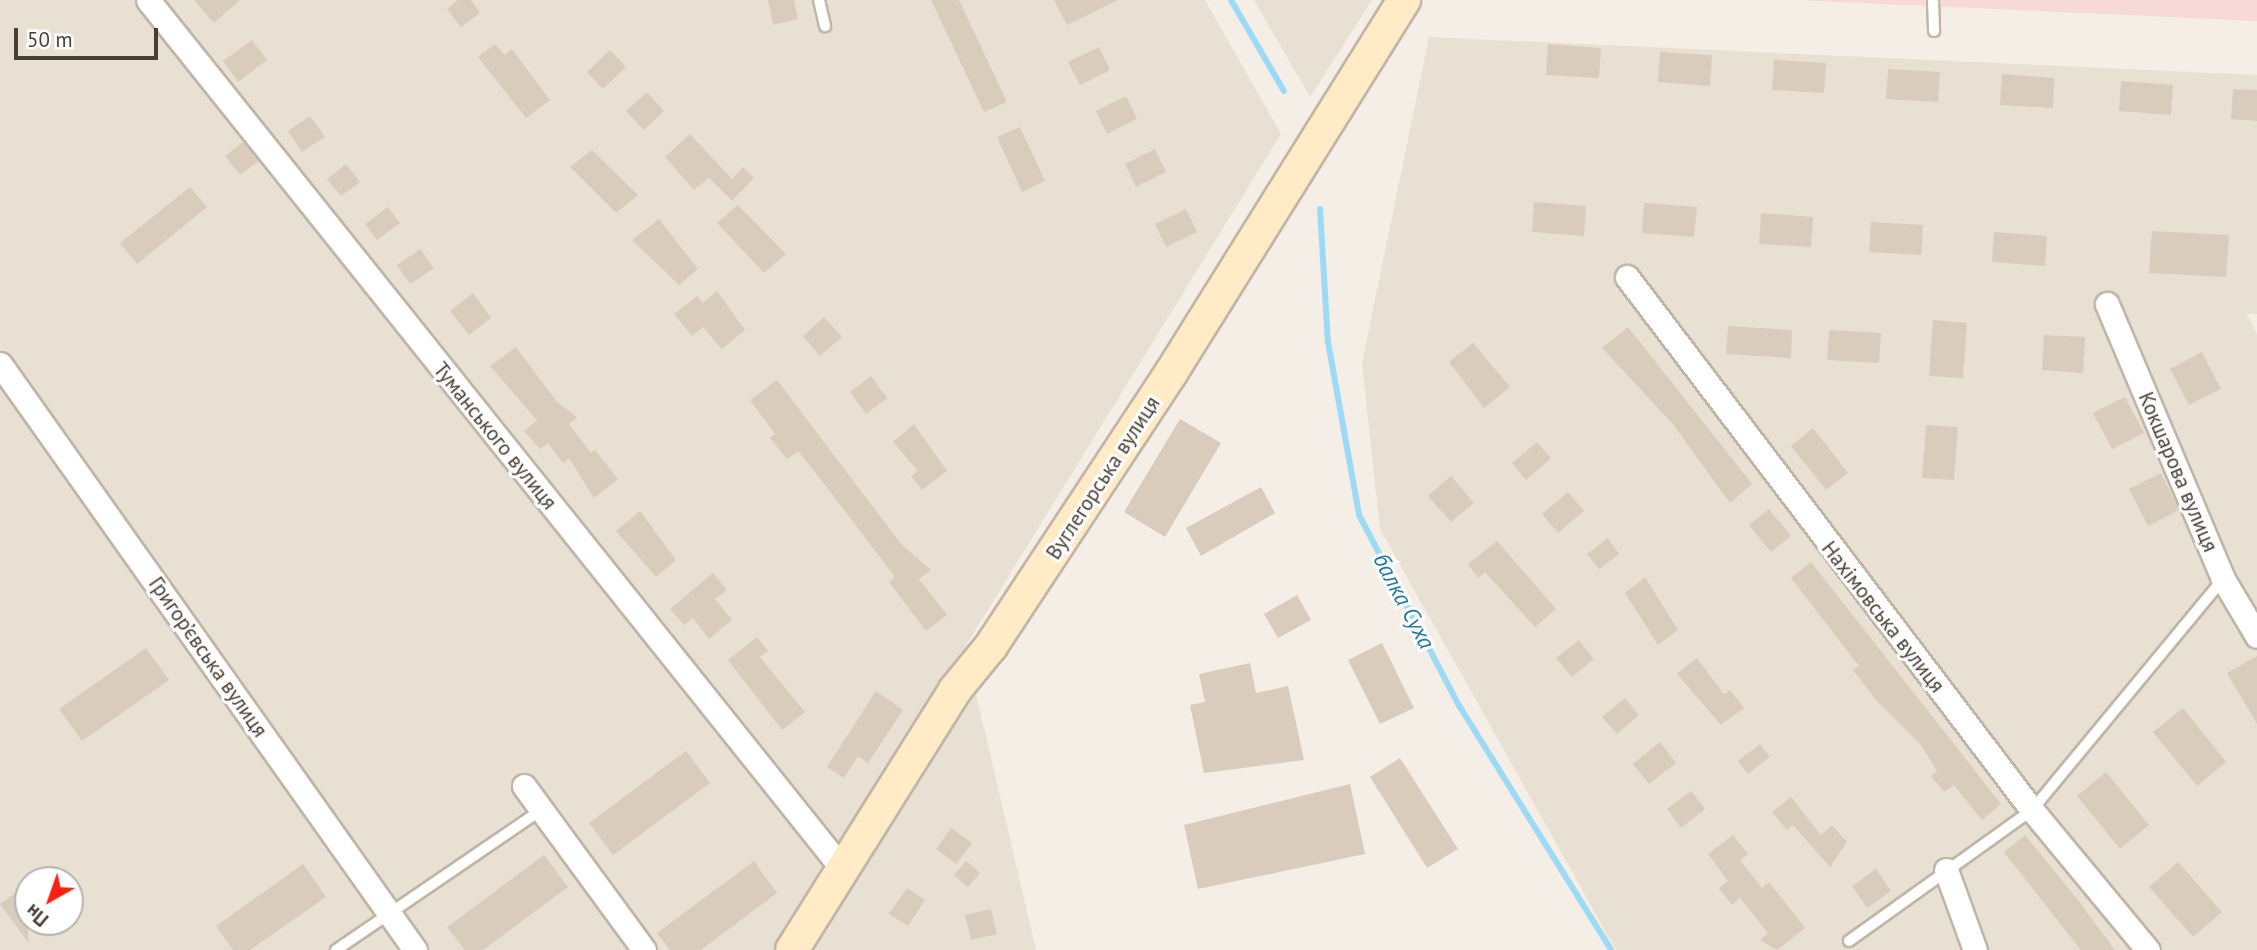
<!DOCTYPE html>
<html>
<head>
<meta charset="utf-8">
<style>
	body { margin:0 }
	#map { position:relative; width:2257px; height:950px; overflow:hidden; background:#f4eee6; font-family:"PT Sans",sans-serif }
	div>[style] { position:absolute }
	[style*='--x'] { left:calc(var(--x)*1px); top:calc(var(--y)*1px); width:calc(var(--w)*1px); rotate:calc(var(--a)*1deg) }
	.residential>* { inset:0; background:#e8e0d3 }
	.medical>* { inset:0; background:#f6d9d8 }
	.stream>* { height:6px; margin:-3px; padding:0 3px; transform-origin:3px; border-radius:3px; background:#9ddaf6 }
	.building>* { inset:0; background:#daccbd }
	.roads { filter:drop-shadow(2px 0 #c0b5a7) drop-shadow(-2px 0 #c0b5a7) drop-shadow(0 2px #c0b5a7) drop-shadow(0 -2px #c0b5a7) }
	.service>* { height:10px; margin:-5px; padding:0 5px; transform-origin:5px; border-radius:5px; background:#fff }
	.minor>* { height:23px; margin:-11.5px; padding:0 11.5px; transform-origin:11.5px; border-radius:11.5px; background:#fff }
	.secondary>* { height:32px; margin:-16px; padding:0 16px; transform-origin:16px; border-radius:16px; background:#ffebc5 }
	span { translate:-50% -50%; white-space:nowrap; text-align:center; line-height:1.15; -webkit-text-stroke:6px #fff; paint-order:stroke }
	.street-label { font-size:21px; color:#473e34 }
	.water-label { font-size:23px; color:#2279a2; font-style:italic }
	.north { position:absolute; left:14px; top:866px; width:70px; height:70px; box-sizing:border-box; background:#fff; border:2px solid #b5b2ae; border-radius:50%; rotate:220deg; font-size:19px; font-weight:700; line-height:28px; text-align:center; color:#473e34 }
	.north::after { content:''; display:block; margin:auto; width:24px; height:32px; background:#ff1e12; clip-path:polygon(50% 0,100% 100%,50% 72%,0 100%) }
	.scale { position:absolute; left:14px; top:28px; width:144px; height:32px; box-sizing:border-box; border:4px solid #473e34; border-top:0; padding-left:9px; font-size:21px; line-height:24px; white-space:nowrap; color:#473e34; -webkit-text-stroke:5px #fff; paint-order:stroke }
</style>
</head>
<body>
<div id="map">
	<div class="residential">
		<div style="clip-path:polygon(evenodd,0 0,1205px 0,1281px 134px,965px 647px,1036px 950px,0 950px,0 0,28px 880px,70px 880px,70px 922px,28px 922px,28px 880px)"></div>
		<div style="clip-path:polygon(1254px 0,1372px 0,1310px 97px)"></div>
		<div style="clip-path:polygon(1429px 37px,2257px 75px,2257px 314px,2247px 314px,2257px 334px,2257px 950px,1616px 950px,1380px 529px,1362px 363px)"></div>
	</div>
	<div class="medical">
		<div style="clip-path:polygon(1795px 0,2257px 0,2257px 21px)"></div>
	</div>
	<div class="stream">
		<div style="--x:1231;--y:0;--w:105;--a:59.8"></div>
		<div style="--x:1320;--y:209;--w:133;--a:86.6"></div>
		<div style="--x:1328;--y:342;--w:176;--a:79.8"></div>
		<div style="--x:1359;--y:515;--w:217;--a:62.3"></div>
		<div style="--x:1460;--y:707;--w:286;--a:58.1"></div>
	</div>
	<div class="building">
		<div style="clip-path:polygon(194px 0,240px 0,214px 23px)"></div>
		<div style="clip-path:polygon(458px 0,471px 0,480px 13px,461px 27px,447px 9px)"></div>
		<div style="clip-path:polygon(768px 0,794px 0,798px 19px,773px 25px)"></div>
		<div style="clip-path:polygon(931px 0,959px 0,1007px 102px,984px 112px)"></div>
		<div style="clip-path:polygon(1054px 0,1118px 0,1067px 25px)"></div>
		<div style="clip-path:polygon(252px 40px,267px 60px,238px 82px,223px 61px)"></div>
		<div style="clip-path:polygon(495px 44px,505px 55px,512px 49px,550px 100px,526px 118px,478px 57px)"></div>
		<div style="clip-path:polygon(1548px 44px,1601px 48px,1599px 78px,1546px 75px)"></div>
		<div style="clip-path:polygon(1099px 47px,1110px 70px,1080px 85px,1068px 62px)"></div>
		<div style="clip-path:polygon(610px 50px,626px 67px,603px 89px,587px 72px)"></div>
		<div style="clip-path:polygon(1660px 52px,1712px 55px,1710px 86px,1658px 82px)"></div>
		<div style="clip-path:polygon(1774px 60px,1826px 63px,1824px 93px,1772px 90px)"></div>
		<div style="clip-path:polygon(1888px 69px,1940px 72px,1938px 102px,1886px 99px)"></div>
		<div style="clip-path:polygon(2002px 74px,2054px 78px,2053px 108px,2000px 105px)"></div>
		<div style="clip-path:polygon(2121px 81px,2173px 85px,2171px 115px,2119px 111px)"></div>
		<div style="clip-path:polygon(2233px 89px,2257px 90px,2257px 121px,2231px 119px)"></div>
		<div style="clip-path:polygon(647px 92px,664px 111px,644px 130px,626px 111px)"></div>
		<div style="clip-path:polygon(1126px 96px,1137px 119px,1107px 134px,1096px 111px)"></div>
		<div style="clip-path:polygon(310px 116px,325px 137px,302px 152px,288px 131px)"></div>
		<div style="clip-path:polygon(1020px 127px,1045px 181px,1022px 192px,997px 137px)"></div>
		<div style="clip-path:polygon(690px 134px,732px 179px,743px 167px,754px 178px,732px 201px,709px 178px,694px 190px,665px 157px)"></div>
		<div style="clip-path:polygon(243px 142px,259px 161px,240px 175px,225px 156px)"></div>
		<div style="clip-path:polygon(1155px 149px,1166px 172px,1136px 187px,1125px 164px)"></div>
		<div style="clip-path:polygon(592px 150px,638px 195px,616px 213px,570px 167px)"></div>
		<div style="clip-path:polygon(346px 164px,360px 182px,341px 196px,327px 179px)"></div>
		<div style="clip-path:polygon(190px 187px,207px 207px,137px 264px,120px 243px)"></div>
		<div style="clip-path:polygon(1534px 202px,1586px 206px,1584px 236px,1532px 232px)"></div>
		<div style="clip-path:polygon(1644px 203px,1697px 207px,1694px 237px,1642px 233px)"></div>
		<div style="clip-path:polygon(738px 205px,786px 254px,764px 273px,717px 223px)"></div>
		<div style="clip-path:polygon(388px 207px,400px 223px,377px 240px,365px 224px)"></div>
		<div style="clip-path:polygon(1186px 209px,1197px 232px,1166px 247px,1155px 224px)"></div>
		<div style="clip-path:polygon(1761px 213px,1813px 217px,1811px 247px,1759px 244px)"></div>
		<div style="clip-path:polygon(659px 219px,698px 269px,679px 285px,632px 240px)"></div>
		<div style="clip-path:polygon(1871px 222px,1923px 225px,1921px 255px,1869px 252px)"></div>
		<div style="clip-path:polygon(2152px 231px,2229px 235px,2226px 277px,2149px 273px)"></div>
		<div style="clip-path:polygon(1994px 232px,2047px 236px,2045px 266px,1992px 262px)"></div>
		<div style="clip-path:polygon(420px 249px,434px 268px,410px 284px,397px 265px)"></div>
		<div style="clip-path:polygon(717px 291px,745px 330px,722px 349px,703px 327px,692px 336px,674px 314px,697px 296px,703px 303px)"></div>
		<div style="clip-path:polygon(473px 293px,491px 318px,469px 335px,450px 311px)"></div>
		<div style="clip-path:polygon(824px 317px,842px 337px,820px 356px,803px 336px)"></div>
		<div style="clip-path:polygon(1933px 320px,1967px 323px,1963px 378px,1929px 376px)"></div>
		<div style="clip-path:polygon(1728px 326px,1792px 330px,1791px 358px,1726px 354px)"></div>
		<div style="clip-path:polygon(1628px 327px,1752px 484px,1730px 503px,1672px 423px,1602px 348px)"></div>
		<div style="clip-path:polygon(1829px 330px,1881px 333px,1879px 363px,1827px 360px)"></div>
		<div style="clip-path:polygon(2044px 335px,2085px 337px,2083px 373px,2042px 370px)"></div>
		<div style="clip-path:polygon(1473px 343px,1510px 387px,1484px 408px,1449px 362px)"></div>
		<div style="clip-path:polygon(516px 347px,557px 402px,577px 417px,569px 424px,591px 453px,595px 450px,618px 479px,594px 498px,569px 458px,563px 463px,548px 443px,540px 449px,524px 431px,537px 420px,490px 366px)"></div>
		<div style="clip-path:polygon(2202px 352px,2221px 389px,2189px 405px,2170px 369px)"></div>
		<div style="clip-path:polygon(871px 376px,887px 398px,866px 414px,850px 392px)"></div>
		<div style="clip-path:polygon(777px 380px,901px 544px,931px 570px,919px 579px,947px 615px,926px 631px,889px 582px,895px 577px,822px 481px,798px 451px,787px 459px,770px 438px,775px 434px,750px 400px)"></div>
		<div style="clip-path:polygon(2125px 397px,2144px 433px,2112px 449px,2093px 413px)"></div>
		<div style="clip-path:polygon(1180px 419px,1221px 443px,1165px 537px,1124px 512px)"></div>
		<div style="clip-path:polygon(914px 424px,947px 471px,922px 490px,911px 476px,918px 471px,893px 442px)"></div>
		<div style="clip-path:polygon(1926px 425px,1958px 427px,1954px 480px,1922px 478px)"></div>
		<div style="clip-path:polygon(1813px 428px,1848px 473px,1826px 490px,1791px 446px)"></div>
		<div style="clip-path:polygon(1537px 442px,1551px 458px,1526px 480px,1512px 463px)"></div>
		<div style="clip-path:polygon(2161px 473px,2179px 510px,2148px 526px,2129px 489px)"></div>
		<div style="clip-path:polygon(1451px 476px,1474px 503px,1451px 522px,1428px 496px)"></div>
		<div style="clip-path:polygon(1261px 487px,1275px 513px,1201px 556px,1186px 528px)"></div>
		<div style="clip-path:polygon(1568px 492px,1584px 511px,1558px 533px,1542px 514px)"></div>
		<div style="clip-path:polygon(1769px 509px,1791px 536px,1771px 552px,1749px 525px)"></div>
		<div style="clip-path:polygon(640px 511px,676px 560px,656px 577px,616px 531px)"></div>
		<div style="clip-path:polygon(1608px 538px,1619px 554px,1599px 569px,1587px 554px)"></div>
		<div style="clip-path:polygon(1497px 541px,1556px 609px,1535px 627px,1485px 572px,1478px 578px,1468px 564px)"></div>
		<div style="clip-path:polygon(1811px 562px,2001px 804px,1982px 820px,1954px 785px,1944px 792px,1931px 776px,1937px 771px,1921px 745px,1876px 700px,1853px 670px,1859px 666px,1791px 578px)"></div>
		<div style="clip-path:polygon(713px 573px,727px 590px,715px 599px,732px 620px,709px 639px,693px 618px,684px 625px,670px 609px)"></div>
		<div style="clip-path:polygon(1645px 577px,1678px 630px,1658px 645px,1625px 593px)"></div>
		<div style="clip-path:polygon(1297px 595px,1311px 620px,1278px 638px,1264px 614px)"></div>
		<div style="clip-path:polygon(757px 637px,768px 651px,760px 657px,805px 712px,782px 730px,728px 660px)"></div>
		<div style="clip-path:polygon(1579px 640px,1594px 659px,1572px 677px,1556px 658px)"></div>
		<div style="clip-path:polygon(1382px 643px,1414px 708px,1380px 724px,1348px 660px)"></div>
		<div style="clip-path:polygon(146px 648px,169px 680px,82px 741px,59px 709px)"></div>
		<div style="clip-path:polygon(2257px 656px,2257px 724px,2227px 673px)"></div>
		<div style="clip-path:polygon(1697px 658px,1724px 694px,1730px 690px,1744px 708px,1721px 725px,1677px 674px)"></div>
		<div style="clip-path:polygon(1250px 663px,1256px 693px,1288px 686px,1304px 760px,1204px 773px,1190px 705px,1205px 702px,1199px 674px)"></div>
		<div style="clip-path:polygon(876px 691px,903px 710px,868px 763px,858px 756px,844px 778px,827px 767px)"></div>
		<div style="clip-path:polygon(1625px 698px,1639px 715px,1617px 734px,1602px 717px)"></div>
		<div style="clip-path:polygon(2183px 708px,2226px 762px,2197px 786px,2153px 732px)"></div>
		<div style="clip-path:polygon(1660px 742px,1676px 763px,1649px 784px,1633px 764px)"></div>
		<div style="clip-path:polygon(1760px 744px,1770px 757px,1748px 774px,1738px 761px)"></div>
		<div style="clip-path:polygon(686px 751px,710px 783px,613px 855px,589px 823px)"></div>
		<div style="clip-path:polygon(1400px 758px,1458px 849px,1427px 868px,1370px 777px)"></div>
		<div style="clip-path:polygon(2106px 772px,2149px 825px,2120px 849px,2077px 796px)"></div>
		<div style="clip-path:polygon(1350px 784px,1365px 854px,1198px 889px,1184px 825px)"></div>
		<div style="clip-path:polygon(1691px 791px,1705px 809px,1681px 828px,1667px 809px)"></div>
		<div style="clip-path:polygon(1791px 797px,1821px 835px,1832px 825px,1847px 842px,1830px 867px,1793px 825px,1787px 830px,1772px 812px)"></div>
		<div style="clip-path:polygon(951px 828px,972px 843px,956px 864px,936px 849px)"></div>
		<div style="clip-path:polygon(1733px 835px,1748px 854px,1740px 860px,1762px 888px,1769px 882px,1805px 928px,1777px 950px,1760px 940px,1768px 933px,1740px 898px,1732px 905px,1719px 888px,1728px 881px,1708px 854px)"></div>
		<div style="clip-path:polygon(2025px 835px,2077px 899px,2115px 950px,2081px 950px,2004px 852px)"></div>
		<div style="clip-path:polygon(544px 855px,568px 887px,483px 950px,465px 950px,447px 927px)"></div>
		<div style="clip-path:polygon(754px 861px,777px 893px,701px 950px,670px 950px,657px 933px)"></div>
		<div style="clip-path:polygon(966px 861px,980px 873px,968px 887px,954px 875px)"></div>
		<div style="clip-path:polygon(2178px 862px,2222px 912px,2193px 937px,2149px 887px)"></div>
		<div style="clip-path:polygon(303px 864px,326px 897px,250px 950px,233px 950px,216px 926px)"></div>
		<div style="clip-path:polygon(1876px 869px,1891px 891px,1867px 908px,1852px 886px)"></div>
		<div style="clip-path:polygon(28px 884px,28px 942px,0 904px)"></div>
		<div style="clip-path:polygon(907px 888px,925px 900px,908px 926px,889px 914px)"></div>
		<div style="clip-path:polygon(991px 909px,997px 934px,971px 940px,965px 915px)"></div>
	</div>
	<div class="roads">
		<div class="service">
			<div style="--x:819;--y:0;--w:27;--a:77"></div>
			<div style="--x:1933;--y:0;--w:31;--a:88"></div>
			<div style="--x:1849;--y:941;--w:225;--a:-35.6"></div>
			<div style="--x:2032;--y:810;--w:300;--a:-50.4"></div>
			<div style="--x:336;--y:950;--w:248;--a:-34.3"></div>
		</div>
		<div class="minor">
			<div style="--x:148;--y:0;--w:1115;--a:51.37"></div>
			<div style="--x:1627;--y:277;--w:669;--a:52.77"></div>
			<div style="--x:2032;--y:810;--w:182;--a:50.4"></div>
			<div style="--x:2107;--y:304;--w:298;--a:67.1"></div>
			<div style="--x:2223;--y:579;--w:66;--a:59.2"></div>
			<div style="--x:0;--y:364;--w:718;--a:54.69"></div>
			<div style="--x:524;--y:786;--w:203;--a:53.8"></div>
			<div style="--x:1946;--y:870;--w:85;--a:70.1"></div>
		</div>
		<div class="secondary">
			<div style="--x:792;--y:950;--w:307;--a:-57.9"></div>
			<div style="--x:955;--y:690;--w:57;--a:-50.7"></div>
			<div style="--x:991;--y:646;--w:327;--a:-56.6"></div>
			<div style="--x:1171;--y:373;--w:440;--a:-58"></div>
		</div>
	</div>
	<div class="street-label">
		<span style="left:495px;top:436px;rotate:51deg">Туманського вулиця</span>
		<span style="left:2178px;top:472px;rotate:67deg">Кокшарова вулиця</span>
		<span style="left:1103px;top:478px;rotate:-57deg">Вуглегорська вулиця</span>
		<span style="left:1883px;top:617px;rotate:52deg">Нахімовська вулиця</span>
		<span style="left:208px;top:657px;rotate:55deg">Григор’євська вулиця</span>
	</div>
	<div class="water-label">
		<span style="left:1404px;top:601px;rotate:62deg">балка Суха</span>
	</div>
	<div class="north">Пн</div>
	<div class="scale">50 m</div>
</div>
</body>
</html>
